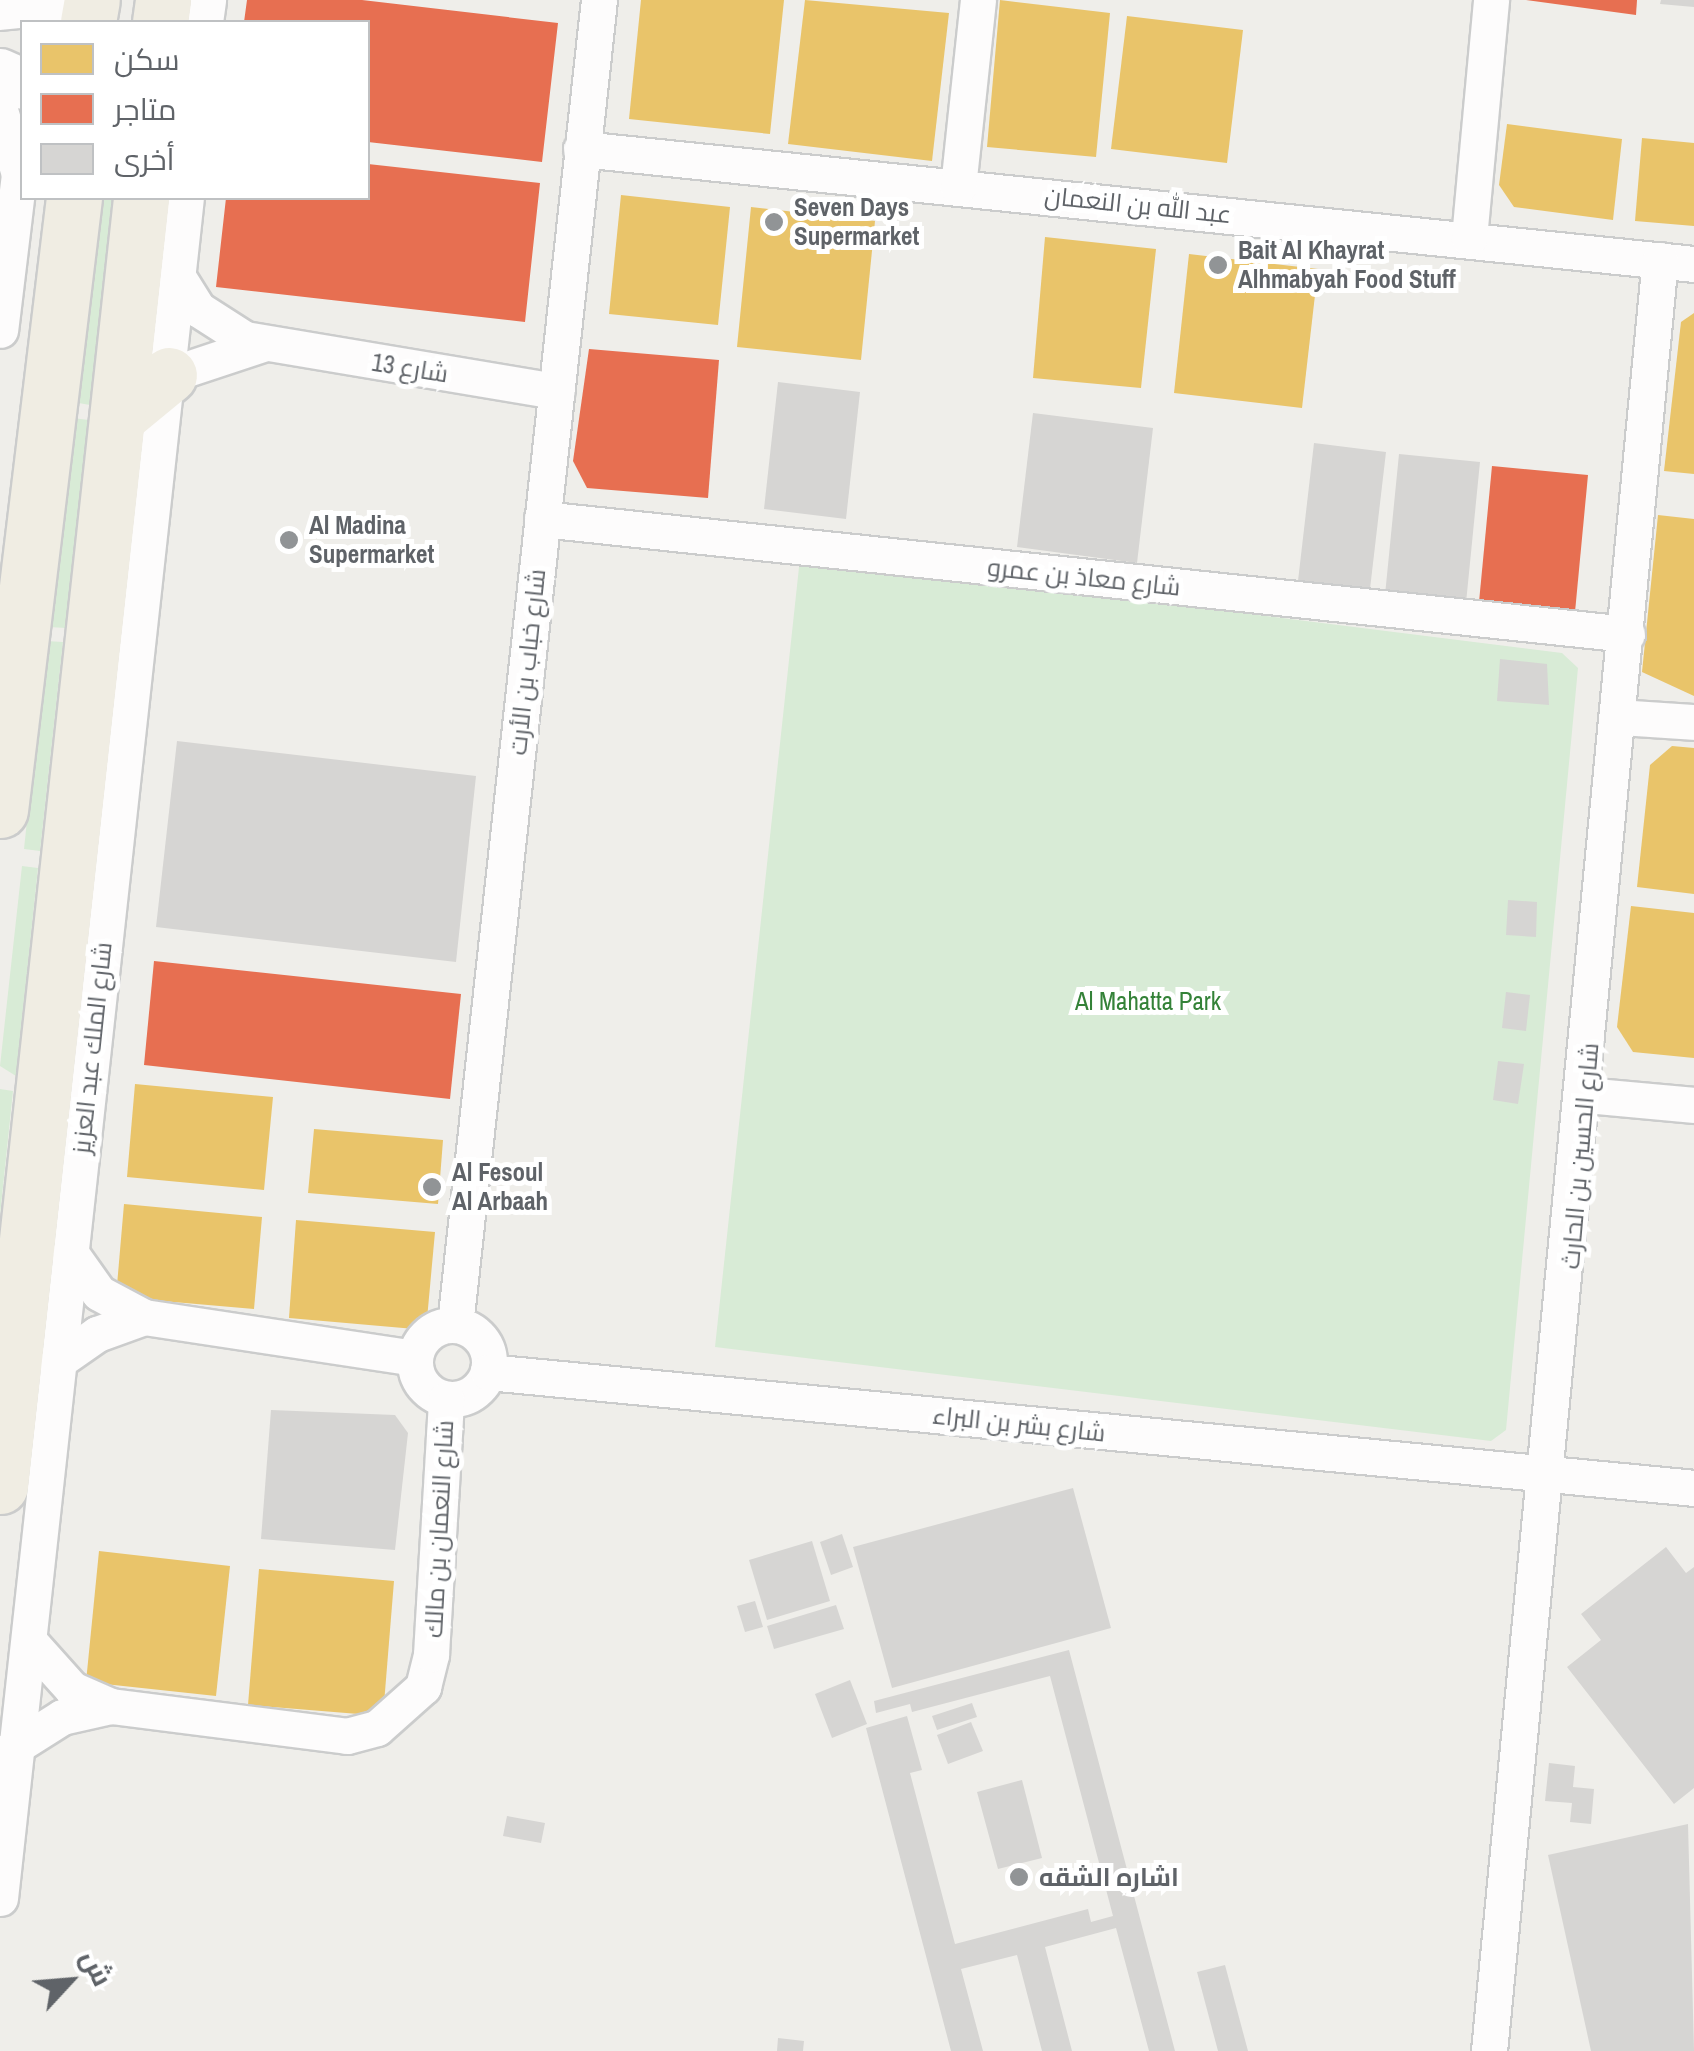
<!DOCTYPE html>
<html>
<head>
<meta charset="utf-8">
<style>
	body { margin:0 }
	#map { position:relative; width:1694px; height:2051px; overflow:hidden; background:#efeeea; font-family:"Archivo Narrow",Cairo,sans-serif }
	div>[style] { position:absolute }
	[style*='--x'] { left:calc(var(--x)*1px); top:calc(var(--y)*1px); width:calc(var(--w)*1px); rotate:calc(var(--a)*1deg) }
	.green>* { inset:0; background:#d8ebd6 }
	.homes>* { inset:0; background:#e9c46a }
	.shops>* { inset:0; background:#e76f51 }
	.building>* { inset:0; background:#d6d5d3 }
	.roads { filter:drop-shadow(2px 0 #cbcccc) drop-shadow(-2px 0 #cbcccc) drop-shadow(0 2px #cbcccc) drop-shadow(0 -2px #cbcccc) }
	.street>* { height:35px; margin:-17.5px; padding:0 17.5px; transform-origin:17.5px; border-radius:17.5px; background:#fdfcfc }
	.street>.ring { margin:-17.5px; padding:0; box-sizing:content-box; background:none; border:35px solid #fdfcfc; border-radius:50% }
	.secondary>* { height:50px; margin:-25px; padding:0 25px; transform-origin:25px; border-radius:25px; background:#fdfcfc }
	.highway>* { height:55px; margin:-27.5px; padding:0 27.5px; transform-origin:27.5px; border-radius:27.5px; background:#f0ede3 }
	.dots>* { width:28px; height:28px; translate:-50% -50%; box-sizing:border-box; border:5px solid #fff; border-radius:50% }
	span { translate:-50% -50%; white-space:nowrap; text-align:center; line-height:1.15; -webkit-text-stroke:10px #fff; paint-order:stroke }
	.street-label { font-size:25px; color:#5f6368 }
	.poi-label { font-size:25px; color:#5f6368; font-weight:700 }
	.left { translate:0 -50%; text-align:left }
	.park-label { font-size:25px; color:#348238 }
	.legend { position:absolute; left:20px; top:20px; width:350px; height:180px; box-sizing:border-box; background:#fff; border:2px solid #bfc1c3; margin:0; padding:12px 18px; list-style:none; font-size:30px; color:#5f6368 }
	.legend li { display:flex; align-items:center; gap:20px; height:50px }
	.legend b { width:50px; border:2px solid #bfc1c3 }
	.north { position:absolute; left:20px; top:1931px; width:100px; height:100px; -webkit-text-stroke:8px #fff; paint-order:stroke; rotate:64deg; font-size:28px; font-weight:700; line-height:40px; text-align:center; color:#5f6368 }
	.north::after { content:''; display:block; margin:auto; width:35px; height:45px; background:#5f6368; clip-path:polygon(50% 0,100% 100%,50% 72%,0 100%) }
</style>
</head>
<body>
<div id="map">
	<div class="green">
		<div style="clip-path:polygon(95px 198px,112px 198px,90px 405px,73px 402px)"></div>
		<div style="clip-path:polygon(72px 418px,89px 420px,66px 628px,49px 627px)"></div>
		<div style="clip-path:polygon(800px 558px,1562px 653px,1578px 668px,1506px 1430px,1491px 1441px,715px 1347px)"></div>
		<div style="clip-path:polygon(46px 641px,63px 642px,40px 851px,24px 849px)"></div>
		<div style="clip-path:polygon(22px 866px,38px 868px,16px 1076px,0 1066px)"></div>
		<div style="clip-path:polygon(0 1089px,13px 1091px,0 1215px)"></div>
	</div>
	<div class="homes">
		<div style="clip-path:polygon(641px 0,784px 0,770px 134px,629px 119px)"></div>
		<div style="clip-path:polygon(805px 0,949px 13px,932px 161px,788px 144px)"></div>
		<div style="clip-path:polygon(1000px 0,1110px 13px,1096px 157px,987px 147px)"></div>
		<div style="clip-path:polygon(1127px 16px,1243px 30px,1227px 163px,1111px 149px)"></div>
		<div style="clip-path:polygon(1507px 124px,1622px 139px,1613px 220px,1514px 207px,1499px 185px)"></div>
		<div style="clip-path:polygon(1642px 138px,1694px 143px,1694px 226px,1635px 221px)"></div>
		<div style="clip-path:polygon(621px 195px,730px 207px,718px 325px,609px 314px)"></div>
		<div style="clip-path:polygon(751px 207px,875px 221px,861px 360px,737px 347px)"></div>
		<div style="clip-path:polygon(1045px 237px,1156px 249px,1141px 388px,1033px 378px)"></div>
		<div style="clip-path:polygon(1189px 254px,1318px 269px,1302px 408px,1174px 393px)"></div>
		<div style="clip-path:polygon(1694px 313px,1694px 474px,1664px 471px,1681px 322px)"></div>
		<div style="clip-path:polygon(1658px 515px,1694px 519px,1694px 696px,1642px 672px)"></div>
		<div style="clip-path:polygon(1672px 746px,1694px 748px,1694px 894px,1637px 887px,1650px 765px)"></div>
		<div style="clip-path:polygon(1631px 906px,1694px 913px,1694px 1058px,1633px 1052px,1617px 1027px)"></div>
		<div style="clip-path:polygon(135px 1084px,273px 1097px,264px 1190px,127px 1177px)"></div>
		<div style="clip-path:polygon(314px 1129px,443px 1140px,438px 1204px,308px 1193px)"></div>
		<div style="clip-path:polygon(124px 1204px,262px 1217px,254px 1309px,116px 1297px)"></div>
		<div style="clip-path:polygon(296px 1220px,435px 1232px,426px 1330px,289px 1318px)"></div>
		<div style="clip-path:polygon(99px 1551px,230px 1566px,216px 1696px,86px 1682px)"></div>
		<div style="clip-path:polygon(259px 1569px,394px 1581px,383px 1716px,248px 1705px)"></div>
	</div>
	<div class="shops">
		<div style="clip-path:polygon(247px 0,362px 0,558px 23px,542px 162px,368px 142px,368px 22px,244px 22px)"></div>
		<div style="clip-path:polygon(1526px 0,1637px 0,1636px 15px)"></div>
		<div style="clip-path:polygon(368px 164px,540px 183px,525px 322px,216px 287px,226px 198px,368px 198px)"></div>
		<div style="clip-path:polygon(589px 349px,719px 360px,708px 498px,587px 488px,573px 461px)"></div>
		<div style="clip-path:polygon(1492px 466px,1588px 475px,1575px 612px,1479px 602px)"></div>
		<div style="clip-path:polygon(154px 961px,461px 994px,450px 1099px,144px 1065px)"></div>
	</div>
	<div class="building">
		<div style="clip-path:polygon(1661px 0,1694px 0,1694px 7px,1660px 4px)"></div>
		<div style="clip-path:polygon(778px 382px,860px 392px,846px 519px,764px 509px)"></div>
		<div style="clip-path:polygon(1033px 413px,1153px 428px,1137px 563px,1017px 547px)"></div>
		<div style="clip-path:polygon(1314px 443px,1386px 452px,1370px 589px,1298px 581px)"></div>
		<div style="clip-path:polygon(1399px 454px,1480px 462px,1466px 603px,1385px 595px)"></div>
		<div style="clip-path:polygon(1500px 659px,1547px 664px,1549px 705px,1497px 701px)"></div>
		<div style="clip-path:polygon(177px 741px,476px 776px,456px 962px,156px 927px)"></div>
		<div style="clip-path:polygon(1508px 900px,1537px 902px,1536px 937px,1506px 935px)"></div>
		<div style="clip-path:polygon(1506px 992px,1530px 995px,1526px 1031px,1502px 1028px)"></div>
		<div style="clip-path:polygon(1498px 1061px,1524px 1064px,1518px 1104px,1493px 1100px)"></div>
		<div style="clip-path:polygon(271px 1410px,395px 1415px,408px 1433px,395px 1550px,261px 1539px)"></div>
		<div style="clip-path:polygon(1073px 1488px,1111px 1628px,892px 1688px,853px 1547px)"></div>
		<div style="clip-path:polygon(842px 1534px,853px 1567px,831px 1575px,820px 1542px)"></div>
		<div style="clip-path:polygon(812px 1541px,830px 1601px,767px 1620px,749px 1560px)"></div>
		<div style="clip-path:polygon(1666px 1547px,1686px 1573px,1694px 1567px,1694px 1788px,1674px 1804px,1567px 1667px,1601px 1640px,1581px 1614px)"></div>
		<div style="clip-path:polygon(755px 1601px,763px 1627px,745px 1632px,737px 1606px)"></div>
		<div style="clip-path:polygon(836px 1605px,844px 1629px,774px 1649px,767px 1626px)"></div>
		<div style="clip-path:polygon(1069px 1650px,1175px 2051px,1149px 2051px,1116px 1928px,1045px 1947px,1072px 2051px,1042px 2051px,1017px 1955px,961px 1969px,983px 2051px,951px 2051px,866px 1728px,907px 1716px,922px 1770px,910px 1773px,955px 1944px,1088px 1909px,1091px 1922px,1113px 1916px,1050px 1676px,912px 1712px,910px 1704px,876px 1713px,874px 1701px)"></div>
		<div style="clip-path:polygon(850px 1680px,867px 1724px,832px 1738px,815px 1694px)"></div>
		<div style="clip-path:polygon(972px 1703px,977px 1717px,937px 1730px,932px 1716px)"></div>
		<div style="clip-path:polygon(971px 1722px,983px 1751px,948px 1764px,937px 1735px)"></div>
		<div style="clip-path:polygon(1549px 1763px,1575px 1766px,1573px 1787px,1594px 1789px,1591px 1824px,1570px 1822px,1572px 1803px,1545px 1801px)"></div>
		<div style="clip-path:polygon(1022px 1780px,1042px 1858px,998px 1869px,977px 1792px)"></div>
		<div style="clip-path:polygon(507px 1816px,545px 1823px,541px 1843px,503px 1836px)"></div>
		<div style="clip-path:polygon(1688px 1824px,1694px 2051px,1591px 2051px,1548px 1855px)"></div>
		<div style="clip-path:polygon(1225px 1965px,1248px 2051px,1218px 2051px,1197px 1972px)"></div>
		<div style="clip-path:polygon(778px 2038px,804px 2041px,803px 2051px,777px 2051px)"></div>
	</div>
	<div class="roads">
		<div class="street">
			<div style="--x:205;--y:22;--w:22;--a:-82"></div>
			<div style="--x:0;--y:110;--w:67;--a:73.5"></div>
			<div style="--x:19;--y:174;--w:157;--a:96.9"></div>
			<div style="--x:581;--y:149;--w:1119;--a:5.9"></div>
			<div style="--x:958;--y:187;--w:188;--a:-83.9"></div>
			<div style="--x:1469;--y:238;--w:239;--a:-84.7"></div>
			<div style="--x:178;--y:277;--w:38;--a:58"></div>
			<div style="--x:198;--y:309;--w:56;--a:32.6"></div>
			<div style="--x:245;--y:339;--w:316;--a:9.5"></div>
			<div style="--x:169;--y:375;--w:98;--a:-18.4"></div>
			<div style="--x:542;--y:519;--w:1091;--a:6.05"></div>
			<div style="--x:1619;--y:717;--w:75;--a:3.8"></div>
			<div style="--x:1585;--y:1095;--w:109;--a:5.2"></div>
			<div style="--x:70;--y:1252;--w:50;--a:54.7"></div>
			<div style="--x:99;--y:1293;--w:51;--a:28.1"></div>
			<div style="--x:144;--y:1317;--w:274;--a:8.6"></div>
			<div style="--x:455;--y:1325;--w:1333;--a:-83.8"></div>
			<div class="ring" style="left:415px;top:1325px;width:39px;height:39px"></div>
			<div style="--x:57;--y:1362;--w:49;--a:-35"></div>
			<div style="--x:97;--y:1334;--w:50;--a:-19.9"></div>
			<div style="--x:488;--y:1372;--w:1212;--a:5.49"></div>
			<div style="--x:29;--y:1641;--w:64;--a:48.1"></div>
			<div style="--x:72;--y:1689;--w:43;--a:23.6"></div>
			<div style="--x:111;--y:1706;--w:238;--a:7.2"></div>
			<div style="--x:347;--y:1736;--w:31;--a:-15"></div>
			<div style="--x:377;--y:1728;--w:62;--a:-41.7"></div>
			<div style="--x:423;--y:1687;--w:34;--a:-76"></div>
			<div style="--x:431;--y:1654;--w:255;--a:-86.6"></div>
			<div style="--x:5;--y:1753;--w:67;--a:-32.3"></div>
			<div style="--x:62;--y:1717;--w:50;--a:-12.7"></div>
			<div style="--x:0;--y:1898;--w:1710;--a:-83.76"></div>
			<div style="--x:1489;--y:2051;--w:1799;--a:-84.55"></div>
		</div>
		<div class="secondary">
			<div style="--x:0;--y:5;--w:48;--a:-5.9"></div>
			<div style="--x:0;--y:74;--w:24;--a:24"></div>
		</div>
		<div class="highway">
			<div style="--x:88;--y:22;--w:22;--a:-80"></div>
			<div style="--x:160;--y:22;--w:22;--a:-82"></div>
			<div style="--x:118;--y:417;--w:66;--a:-39.5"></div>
			<div style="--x:0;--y:810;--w:616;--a:-83.11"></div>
			<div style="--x:0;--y:1486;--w:1296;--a:-83.75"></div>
		</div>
	</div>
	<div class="dots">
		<div style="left:774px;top:222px;background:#919496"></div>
		<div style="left:1218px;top:265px;background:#919496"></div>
		<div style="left:289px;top:540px;background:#919496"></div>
		<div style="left:432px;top:1187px;background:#919496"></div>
		<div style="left:1019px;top:1877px;background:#919496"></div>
	</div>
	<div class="street-label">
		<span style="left:1138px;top:205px;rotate:6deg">عبد الله بن النعمان</span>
		<span style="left:410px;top:368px;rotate:9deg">شارع 13</span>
		<span style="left:1084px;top:577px;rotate:6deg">شارع معاذ بن عمرو</span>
		<span style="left:527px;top:662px;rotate:-84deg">شارع خباب بن الأرت</span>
		<span style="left:92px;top:1048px;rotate:-84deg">شارع الملك عبد العزيز</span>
		<span style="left:1580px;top:1156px;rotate:-85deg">شارع الحسين بن الحارث</span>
		<span style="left:1019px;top:1424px;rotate:6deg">شارع بشر بن البراء</span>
		<span style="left:439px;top:1529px;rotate:-87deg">شارع النعمان بن مالك</span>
	</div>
	<div class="poi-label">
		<span class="left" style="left:794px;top:222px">Seven Days<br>Supermarket</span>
		<span class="left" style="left:1238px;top:265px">Bait Al Khayrat<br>Alhmabyah Food Stuff</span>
		<span class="left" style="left:309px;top:540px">Al Madina<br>Supermarket</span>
		<span class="left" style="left:452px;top:1187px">Al Fesoul<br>Al Arbaah</span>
		<span class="left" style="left:1039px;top:1877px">اشاره الشقه</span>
	</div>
	<div class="park-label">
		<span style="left:1148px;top:1001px">Al Mahatta Park</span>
	</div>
	<ul class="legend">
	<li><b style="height:28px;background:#e9c46a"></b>سكن</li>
	<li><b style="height:28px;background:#e76f51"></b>متاجر</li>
	<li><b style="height:28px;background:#d6d5d3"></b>أخرى</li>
	</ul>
	<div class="north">ش</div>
</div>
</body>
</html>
